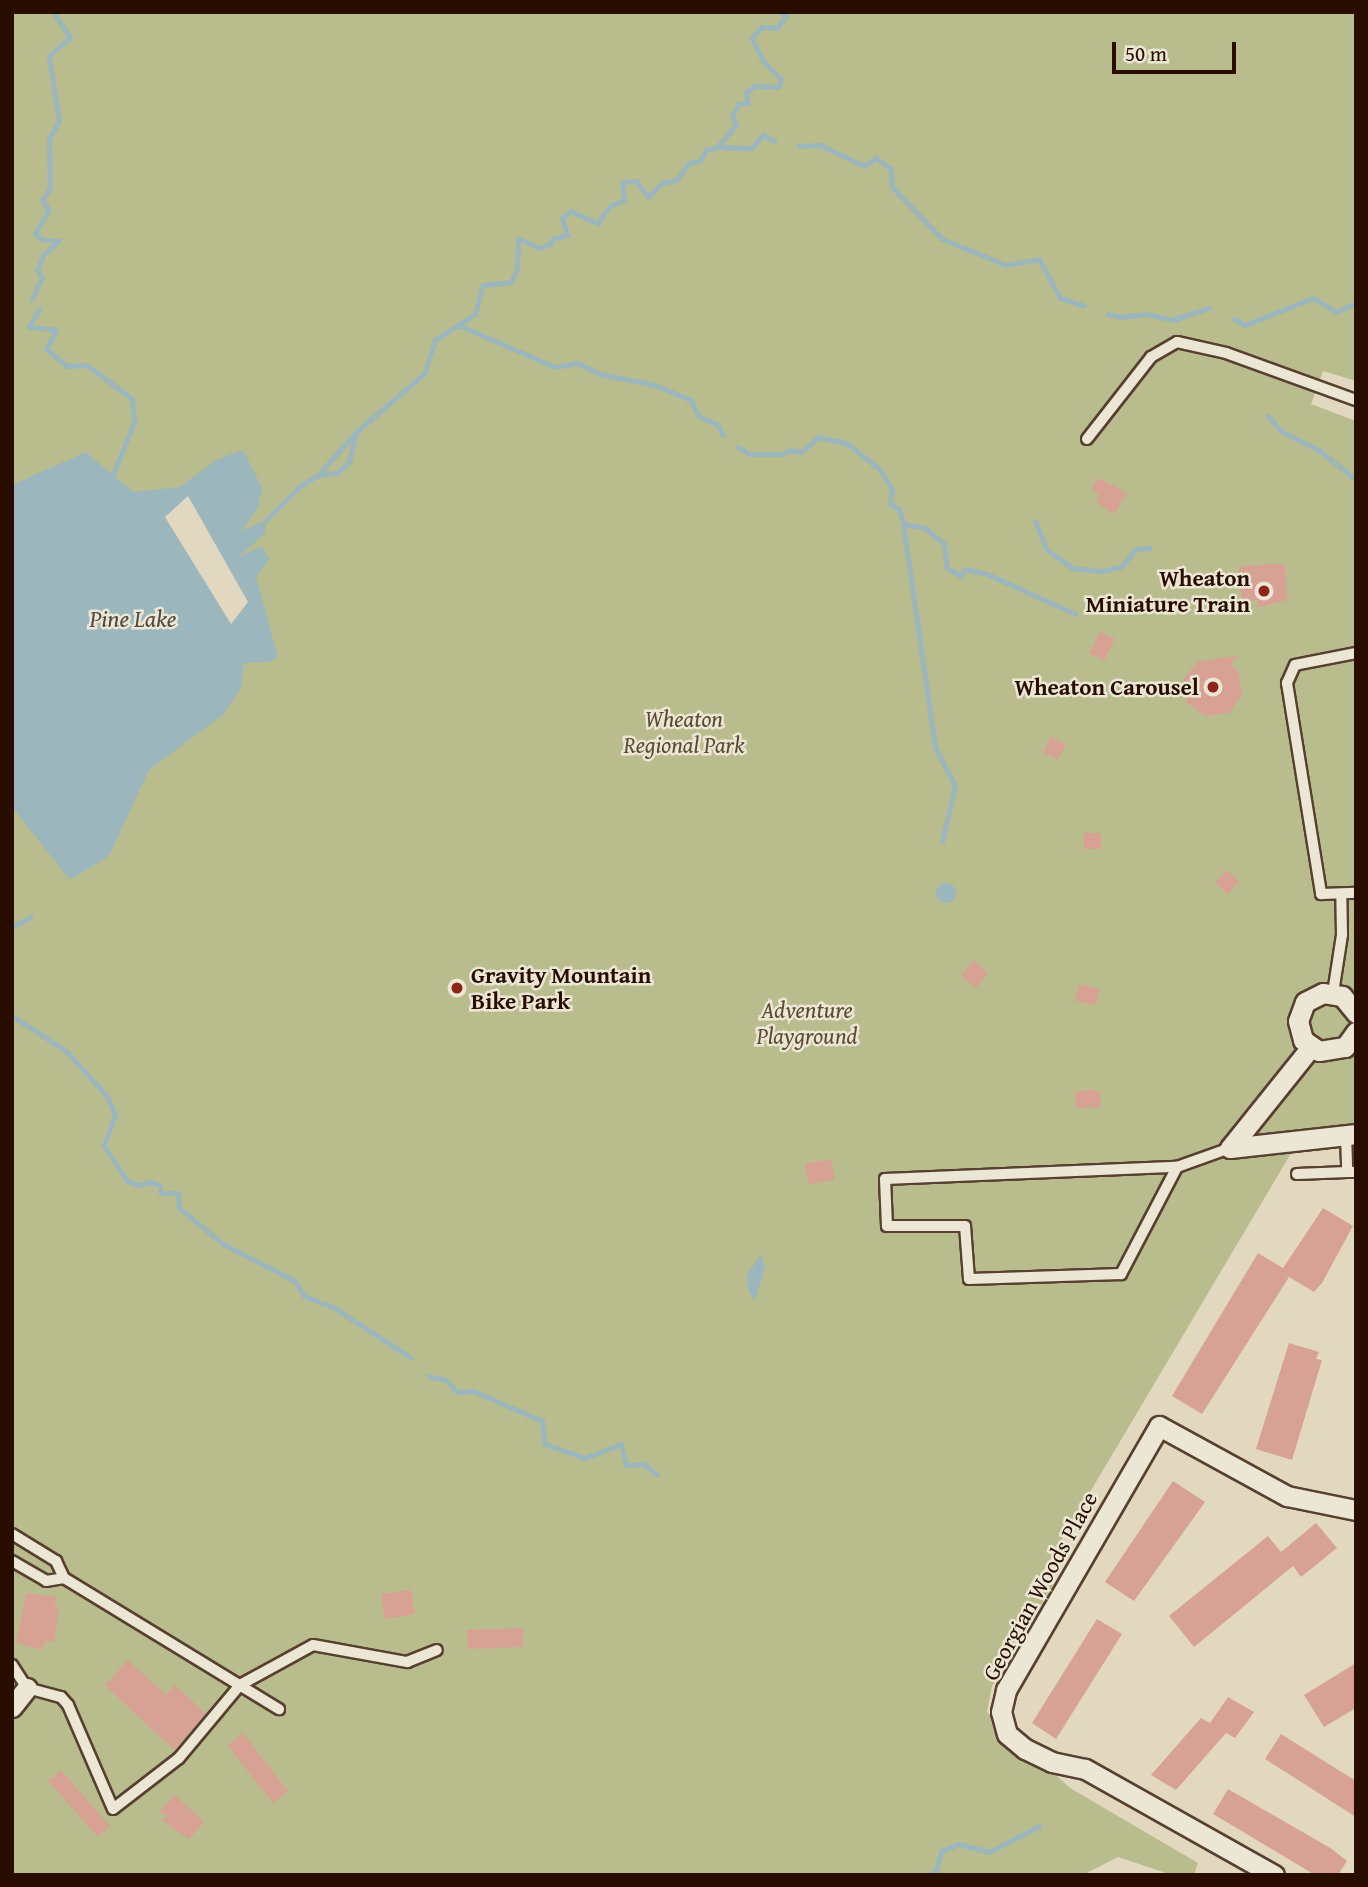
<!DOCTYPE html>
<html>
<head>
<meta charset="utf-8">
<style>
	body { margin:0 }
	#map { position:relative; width:1368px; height:1887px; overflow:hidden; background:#e2d8bf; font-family:"Gentium Book Plus",serif }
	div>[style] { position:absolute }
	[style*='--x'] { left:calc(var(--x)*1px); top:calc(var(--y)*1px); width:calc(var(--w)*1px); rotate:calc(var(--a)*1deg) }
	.green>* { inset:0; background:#b9bd8e }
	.water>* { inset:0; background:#9bb6bd }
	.round { border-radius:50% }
	.pier>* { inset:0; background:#e2d8bf }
	.stream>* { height:5px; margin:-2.5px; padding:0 2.5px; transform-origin:2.5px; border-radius:2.5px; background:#9bb6bd }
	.building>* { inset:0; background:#d7a293 }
	.roads { filter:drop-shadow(2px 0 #574030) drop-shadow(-2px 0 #574030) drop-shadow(0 2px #574030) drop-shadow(0 -2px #574030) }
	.service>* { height:10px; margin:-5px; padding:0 5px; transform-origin:5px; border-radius:5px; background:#ece6d5 }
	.minor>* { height:19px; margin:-9.5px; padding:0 9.5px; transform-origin:9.5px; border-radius:9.5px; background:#ece6d5 }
	.dots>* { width:19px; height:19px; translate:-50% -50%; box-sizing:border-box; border:4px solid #ece6d5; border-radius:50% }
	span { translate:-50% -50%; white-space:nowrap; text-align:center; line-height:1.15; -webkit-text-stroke:5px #ece6d5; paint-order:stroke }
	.poi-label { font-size:23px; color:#290e00; font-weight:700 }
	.right { translate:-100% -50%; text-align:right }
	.left { translate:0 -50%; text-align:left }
	.park-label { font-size:23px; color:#5b4b32; font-style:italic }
	.street-label { font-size:23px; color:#290e00 }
	.water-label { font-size:24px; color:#514942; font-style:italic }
	.frame { position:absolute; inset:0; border:14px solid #290e00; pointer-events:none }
	.scale { position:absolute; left:1112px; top:42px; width:124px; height:32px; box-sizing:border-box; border:4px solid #290e00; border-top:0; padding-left:9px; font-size:21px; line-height:24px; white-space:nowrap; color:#290e00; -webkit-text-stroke:5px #ece6d5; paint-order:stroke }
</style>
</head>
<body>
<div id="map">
	<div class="green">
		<div style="clip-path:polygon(12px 12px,1356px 12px,1356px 381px,1323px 371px,1311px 404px,1356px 421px,1356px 1044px,1350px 1054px,1356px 1058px,1356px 1147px,1293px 1150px,1042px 1573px,1053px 1585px,992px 1686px,987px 1712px,1070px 1788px,1198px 1863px,1194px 1875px,1172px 1875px,1118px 1857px,1083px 1875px,12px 1875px)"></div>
	</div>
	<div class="water">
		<div style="clip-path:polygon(243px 450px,262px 488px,258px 507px,242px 531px,266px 520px,265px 533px,239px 557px,262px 546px,269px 559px,256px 577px,278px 657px,269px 662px,244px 663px,241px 688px,224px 714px,149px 770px,109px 856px,70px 880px,12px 807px,12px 485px,86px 452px,133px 492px,179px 487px,218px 459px)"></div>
		<div class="round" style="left:936px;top:883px;width:20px;height:20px"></div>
		<div style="clip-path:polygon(761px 1254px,765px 1267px,755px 1301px,748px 1289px,747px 1275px)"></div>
	</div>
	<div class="pier">
		<div style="clip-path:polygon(188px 496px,248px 602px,231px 624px,165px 517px)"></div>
	</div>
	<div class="stream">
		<div style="--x:799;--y:146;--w:21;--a:-3"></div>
		<div style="--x:820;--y:145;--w:49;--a:25.5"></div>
		<div style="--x:864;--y:166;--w:14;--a:-34"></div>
		<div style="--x:876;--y:158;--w:19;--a:36"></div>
		<div style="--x:891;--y:169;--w:18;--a:87"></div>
		<div style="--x:892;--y:187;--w:72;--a:46.1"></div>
		<div style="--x:942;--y:239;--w:69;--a:22.1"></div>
		<div style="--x:1006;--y:265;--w:34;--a:-10"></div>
		<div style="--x:1039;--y:259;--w:44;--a:61.7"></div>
		<div style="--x:1060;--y:298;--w:25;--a:18"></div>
		<div style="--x:717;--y:147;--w:34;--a:2"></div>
		<div style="--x:751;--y:148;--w:18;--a:-47"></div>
		<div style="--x:763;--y:135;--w:13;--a:29"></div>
		<div style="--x:32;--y:299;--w:24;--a:-66"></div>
		<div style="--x:42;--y:277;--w:8;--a:-130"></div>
		<div style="--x:37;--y:271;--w:17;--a:-69"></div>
		<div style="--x:43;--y:255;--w:21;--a:-43"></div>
		<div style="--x:58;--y:241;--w:17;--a:-173"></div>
		<div style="--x:41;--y:239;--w:8;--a:-135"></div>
		<div style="--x:35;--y:233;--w:27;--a:-59"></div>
		<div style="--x:49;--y:210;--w:12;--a:-125"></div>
		<div style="--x:42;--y:200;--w:14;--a:-56"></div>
		<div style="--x:50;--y:188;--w:48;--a:-91.2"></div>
		<div style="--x:49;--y:140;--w:22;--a:-63"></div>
		<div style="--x:59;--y:120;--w:65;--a:-98.9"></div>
		<div style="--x:49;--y:56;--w:28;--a:-42"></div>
		<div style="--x:70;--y:37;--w:30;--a:-124"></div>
		<div style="--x:39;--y:309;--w:21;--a:119"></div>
		<div style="--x:29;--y:327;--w:27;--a:6"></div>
		<div style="--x:56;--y:330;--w:21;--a:118"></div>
		<div style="--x:46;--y:349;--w:27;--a:39"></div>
		<div style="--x:67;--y:366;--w:20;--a:-3"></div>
		<div style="--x:87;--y:365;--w:56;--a:37.1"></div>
		<div style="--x:132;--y:399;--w:23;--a:85"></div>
		<div style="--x:134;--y:422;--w:59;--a:111.8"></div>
		<div style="--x:1108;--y:314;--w:12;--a:14"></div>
		<div style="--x:1120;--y:317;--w:27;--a:-6"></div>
		<div style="--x:1147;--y:314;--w:26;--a:13"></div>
		<div style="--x:1172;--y:320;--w:39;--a:-18"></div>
		<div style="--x:1234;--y:319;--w:13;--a:29"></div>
		<div style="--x:1245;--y:325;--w:73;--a:-21.7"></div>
		<div style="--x:1313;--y:298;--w:27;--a:31"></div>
		<div style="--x:1336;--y:312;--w:22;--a:-24"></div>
		<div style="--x:458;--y:325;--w:106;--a:23.4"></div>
		<div style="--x:555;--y:367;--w:23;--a:-10"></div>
		<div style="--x:578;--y:363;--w:25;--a:27"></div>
		<div style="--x:600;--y:374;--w:56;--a:11.3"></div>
		<div style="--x:655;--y:385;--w:39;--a:23"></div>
		<div style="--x:691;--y:400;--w:17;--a:66"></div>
		<div style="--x:698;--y:416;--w:22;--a:24"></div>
		<div style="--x:718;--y:425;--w:11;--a:63"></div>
		<div style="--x:1268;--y:416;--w:20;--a:49"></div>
		<div style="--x:1281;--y:431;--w:44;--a:27.1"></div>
		<div style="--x:1320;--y:451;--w:46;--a:38.9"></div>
		<div style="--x:738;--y:447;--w:13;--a:32"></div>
		<div style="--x:749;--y:454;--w:34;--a:0"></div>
		<div style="--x:783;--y:454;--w:7;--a:-34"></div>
		<div style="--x:789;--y:450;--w:12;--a:9"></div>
		<div style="--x:801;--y:452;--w:23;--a:-41"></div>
		<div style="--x:818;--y:437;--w:31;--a:13"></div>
		<div style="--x:848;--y:444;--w:40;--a:39"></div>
		<div style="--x:879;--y:469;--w:24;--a:57"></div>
		<div style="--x:892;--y:489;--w:15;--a:98"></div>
		<div style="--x:890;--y:504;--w:10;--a:29"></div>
		<div style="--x:899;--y:509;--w:16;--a:75"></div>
		<div style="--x:903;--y:524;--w:22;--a:10"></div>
		<div style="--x:925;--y:528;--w:25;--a:40"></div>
		<div style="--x:944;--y:544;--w:24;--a:83"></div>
		<div style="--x:947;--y:568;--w:16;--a:30"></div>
		<div style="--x:961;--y:576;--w:8;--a:-60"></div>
		<div style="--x:965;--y:569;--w:23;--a:13"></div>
		<div style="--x:987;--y:574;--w:97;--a:24.4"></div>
		<div style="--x:319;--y:474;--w:56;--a:-48.6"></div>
		<div style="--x:266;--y:520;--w:48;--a:-45"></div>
		<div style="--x:300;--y:486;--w:21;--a:-31"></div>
		<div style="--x:318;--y:475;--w:19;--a:-6"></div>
		<div style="--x:337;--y:473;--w:16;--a:-43"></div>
		<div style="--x:349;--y:462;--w:31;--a:-77"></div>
		<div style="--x:356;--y:432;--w:89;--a:-40.5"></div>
		<div style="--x:424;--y:374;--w:36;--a:-72"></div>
		<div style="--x:435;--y:340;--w:48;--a:-33"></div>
		<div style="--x:475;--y:314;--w:30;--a:-75"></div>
		<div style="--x:483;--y:285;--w:28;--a:-6"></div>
		<div style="--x:511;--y:282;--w:14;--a:-65"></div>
		<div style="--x:517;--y:269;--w:30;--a:-88"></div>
		<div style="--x:518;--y:239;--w:24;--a:22"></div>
		<div style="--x:540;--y:248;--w:11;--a:-22"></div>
		<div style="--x:550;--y:244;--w:6;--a:-59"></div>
		<div style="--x:553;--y:239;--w:15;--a:-16"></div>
		<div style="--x:567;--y:235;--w:18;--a:-106"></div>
		<div style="--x:562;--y:218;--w:11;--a:-41"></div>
		<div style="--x:570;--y:211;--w:30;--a:24"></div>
		<div style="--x:597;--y:223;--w:21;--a:-53"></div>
		<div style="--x:610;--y:206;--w:15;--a:-23"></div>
		<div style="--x:624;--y:200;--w:18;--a:-96"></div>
		<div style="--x:622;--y:182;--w:14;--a:-4"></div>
		<div style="--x:636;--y:181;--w:20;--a:53"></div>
		<div style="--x:648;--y:197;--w:20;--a:-45"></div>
		<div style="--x:662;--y:183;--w:14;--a:-12"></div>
		<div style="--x:676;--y:180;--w:21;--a:-53"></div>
		<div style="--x:689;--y:163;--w:11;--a:-10"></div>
		<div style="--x:700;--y:161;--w:13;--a:-61"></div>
		<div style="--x:706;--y:150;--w:11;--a:-15"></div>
		<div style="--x:717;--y:147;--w:29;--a:-49"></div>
		<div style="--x:736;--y:125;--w:10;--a:-114"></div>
		<div style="--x:732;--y:116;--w:13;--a:-63"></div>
		<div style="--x:738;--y:104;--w:10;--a:-6"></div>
		<div style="--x:748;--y:103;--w:10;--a:-101"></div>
		<div style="--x:746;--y:93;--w:11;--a:-41"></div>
		<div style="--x:754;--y:86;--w:24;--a:2"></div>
		<div style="--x:778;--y:87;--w:9;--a:-69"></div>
		<div style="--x:781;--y:79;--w:25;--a:-135"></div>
		<div style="--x:763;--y:61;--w:25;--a:-116"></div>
		<div style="--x:752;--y:38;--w:14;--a:-51"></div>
		<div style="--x:761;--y:27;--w:16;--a:4"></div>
		<div style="--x:777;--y:28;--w:15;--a:-53"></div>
		<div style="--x:786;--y:16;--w:7;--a:-146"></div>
		<div style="--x:1035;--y:521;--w:31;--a:68"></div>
		<div style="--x:1047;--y:550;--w:32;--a:35"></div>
		<div style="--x:1073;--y:568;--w:30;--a:6"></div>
		<div style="--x:1103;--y:571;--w:20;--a:-15"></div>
		<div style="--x:1122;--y:566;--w:22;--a:-51"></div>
		<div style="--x:1136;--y:549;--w:14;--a:-4"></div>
		<div style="--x:903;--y:524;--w:225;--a:81.8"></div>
		<div style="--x:935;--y:747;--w:44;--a:62.9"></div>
		<div style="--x:955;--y:786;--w:57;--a:103.1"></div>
		<div style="--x:12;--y:927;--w:21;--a:-29"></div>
		<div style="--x:12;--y:1016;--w:64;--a:32.9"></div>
		<div style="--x:66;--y:1051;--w:61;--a:47.7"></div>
		<div style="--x:107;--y:1096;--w:21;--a:67"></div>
		<div style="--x:115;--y:1115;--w:33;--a:110"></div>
		<div style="--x:104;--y:1146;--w:42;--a:56.7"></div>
		<div style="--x:127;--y:1181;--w:13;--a:18"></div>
		<div style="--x:139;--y:1185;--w:11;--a:-15"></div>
		<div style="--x:150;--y:1182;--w:9;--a:18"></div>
		<div style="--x:159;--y:1185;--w:8;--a:76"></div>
		<div style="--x:161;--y:1193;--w:17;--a:0"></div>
		<div style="--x:178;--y:1193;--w:15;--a:86"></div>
		<div style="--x:179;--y:1208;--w:57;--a:39.3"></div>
		<div style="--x:223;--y:1244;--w:81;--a:27.2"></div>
		<div style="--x:295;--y:1281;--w:17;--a:59"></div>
		<div style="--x:304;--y:1296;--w:31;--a:21"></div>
		<div style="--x:333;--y:1307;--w:93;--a:33.2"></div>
		<div style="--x:428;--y:1376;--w:18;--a:13"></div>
		<div style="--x:446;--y:1380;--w:16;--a:47"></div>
		<div style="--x:457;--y:1392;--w:16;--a:-4"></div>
		<div style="--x:473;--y:1391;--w:75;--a:23.5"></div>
		<div style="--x:542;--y:1421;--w:23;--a:83"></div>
		<div style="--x:545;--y:1444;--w:42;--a:19.3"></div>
		<div style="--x:585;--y:1458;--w:39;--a:-21"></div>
		<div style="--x:621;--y:1444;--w:22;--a:77"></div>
		<div style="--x:626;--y:1465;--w:18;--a:-3"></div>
		<div style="--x:644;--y:1464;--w:17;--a:40"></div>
		<div style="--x:927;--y:1875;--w:10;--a:-24"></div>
		<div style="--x:936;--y:1871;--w:21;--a:-76"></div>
		<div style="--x:941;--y:1851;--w:19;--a:-21"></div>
		<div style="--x:959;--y:1844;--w:31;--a:15"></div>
		<div style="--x:989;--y:1852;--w:56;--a:-27.5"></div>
	</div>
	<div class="building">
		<div style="clip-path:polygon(1098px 478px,1127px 493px,1114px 514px,1096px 502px,1100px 496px,1091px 489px)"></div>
		<div style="clip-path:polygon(1285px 564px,1287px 600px,1257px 608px,1257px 600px,1242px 601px,1239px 566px)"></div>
		<div style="clip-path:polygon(1100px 631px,1115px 639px,1104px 661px,1089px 653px)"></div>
		<div style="clip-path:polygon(1238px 655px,1231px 666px,1238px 671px,1242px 694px,1229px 713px,1205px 716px,1187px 703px,1183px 680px,1197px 662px)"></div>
		<div style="clip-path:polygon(1051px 737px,1066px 744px,1058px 760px,1043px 752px)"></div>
		<div style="clip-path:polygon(1084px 833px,1101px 833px,1101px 849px,1084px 849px)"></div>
		<div style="clip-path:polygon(1226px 870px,1239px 881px,1228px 894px,1215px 883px)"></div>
		<div style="clip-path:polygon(974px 960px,988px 973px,976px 988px,961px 976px)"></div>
		<div style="clip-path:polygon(1079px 984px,1099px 989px,1096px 1005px,1075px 1001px)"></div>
		<div style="clip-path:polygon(1100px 1090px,1101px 1107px,1076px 1108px,1075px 1091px)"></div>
		<div style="clip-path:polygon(831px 1159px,835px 1180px,809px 1184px,805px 1164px)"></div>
		<div style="clip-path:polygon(1323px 1208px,1353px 1226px,1322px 1283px,1314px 1292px,1289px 1277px,1202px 1414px,1172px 1396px,1258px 1253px,1283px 1268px)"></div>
		<div style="clip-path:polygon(1289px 1343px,1319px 1352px,1316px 1359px,1322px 1360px,1292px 1460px,1256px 1449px)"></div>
		<div style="clip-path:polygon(1173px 1481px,1205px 1502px,1134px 1601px,1105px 1582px)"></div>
		<div style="clip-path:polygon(1316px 1523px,1337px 1548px,1301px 1577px,1293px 1566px,1194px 1647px,1169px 1616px,1268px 1536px,1281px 1552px)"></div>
		<div style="clip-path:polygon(411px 1590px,415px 1614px,385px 1619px,381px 1594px)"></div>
		<div style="clip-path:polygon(26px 1593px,56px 1597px,55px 1606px,59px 1607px,54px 1642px,46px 1641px,41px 1650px,16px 1643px)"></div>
		<div style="clip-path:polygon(1097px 1619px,1122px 1634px,1056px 1739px,1032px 1723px)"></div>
		<div style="clip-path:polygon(523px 1628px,523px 1647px,468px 1649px,467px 1630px)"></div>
		<div style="clip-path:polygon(128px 1660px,166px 1695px,175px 1685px,206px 1714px,174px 1750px,105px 1685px)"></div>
		<div style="clip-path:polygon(1356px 1663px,1356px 1708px,1324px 1727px,1304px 1695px)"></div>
		<div style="clip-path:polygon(1228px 1697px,1254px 1712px,1235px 1738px,1226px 1733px,1176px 1790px,1151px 1775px,1201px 1718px,1210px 1723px)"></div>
		<div style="clip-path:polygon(243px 1733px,288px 1791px,273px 1803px,227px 1745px)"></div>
		<div style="clip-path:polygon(1281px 1734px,1356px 1781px,1356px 1817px,1265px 1759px)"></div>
		<div style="clip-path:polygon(61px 1770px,110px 1826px,98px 1837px,48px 1781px)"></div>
		<div style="clip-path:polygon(1228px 1789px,1332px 1849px,1347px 1861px,1338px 1875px,1315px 1875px,1213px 1814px)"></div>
		<div style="clip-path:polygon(175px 1795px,204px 1822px,189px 1839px,162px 1820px,166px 1816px,160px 1811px)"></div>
	</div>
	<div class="roads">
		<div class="service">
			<div style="--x:1087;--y:439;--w:104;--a:-52"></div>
			<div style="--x:1151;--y:357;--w:30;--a:-30"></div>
			<div style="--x:1177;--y:342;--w:50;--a:12.7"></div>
			<div style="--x:1226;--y:353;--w:138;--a:19.9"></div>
			<div style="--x:1356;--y:653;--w:62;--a:168.9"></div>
			<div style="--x:1295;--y:665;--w:20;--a:114"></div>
			<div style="--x:1287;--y:683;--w:214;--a:80.8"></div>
			<div style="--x:1321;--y:894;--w:35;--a:-2"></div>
			<div style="--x:1333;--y:993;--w:59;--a:-81.2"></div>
			<div style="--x:1342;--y:935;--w:39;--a:-91"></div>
			<div style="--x:1346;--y:1135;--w:37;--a:88"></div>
			<div style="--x:1347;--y:1172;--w:9;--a:0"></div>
			<div style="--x:1177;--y:1167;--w:121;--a:117.6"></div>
			<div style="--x:1121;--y:1274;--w:152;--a:178.1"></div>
			<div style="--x:969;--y:1279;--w:53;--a:-94.3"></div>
			<div style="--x:965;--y:1226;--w:78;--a:180"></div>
			<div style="--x:887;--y:1226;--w:47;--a:-92.4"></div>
			<div style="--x:885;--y:1179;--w:292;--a:-2.4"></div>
			<div style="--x:1177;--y:1167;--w:56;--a:-19.7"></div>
			<div style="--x:1297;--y:1174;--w:50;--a:-2.3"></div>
			<div style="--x:12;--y:1534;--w:52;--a:31.5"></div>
			<div style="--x:56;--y:1561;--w:19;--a:65"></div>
			<div style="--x:64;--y:1578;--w:252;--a:31.4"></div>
			<div style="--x:12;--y:1561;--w:39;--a:30"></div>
			<div style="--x:46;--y:1581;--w:18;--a:-9"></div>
			<div style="--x:12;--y:1665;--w:27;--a:57"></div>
			<div style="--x:27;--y:1688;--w:35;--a:15"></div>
			<div style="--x:61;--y:1697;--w:11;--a:49"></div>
			<div style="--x:68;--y:1705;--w:113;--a:66.6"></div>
			<div style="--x:113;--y:1809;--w:83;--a:-37.7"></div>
			<div style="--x:179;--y:1758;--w:95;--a:-50.1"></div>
			<div style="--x:240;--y:1685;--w:83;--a:-28.7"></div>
			<div style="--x:313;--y:1645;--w:96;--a:10.3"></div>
			<div style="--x:407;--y:1662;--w:32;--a:-22"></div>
		</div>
		<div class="minor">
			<div style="--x:1356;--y:1013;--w:22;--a:-129"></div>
			<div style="--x:1342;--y:996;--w:19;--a:-171"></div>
			<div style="--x:1323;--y:993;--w:20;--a:153"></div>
			<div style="--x:1305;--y:1002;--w:20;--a:110"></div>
			<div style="--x:1298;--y:1021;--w:20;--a:75"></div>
			<div style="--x:1303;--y:1040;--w:19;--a:35"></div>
			<div style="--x:1319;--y:1051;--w:26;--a:-9"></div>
			<div style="--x:1345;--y:1047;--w:19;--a:-54"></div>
			<div style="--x:1230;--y:1148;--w:129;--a:-51.3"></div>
			<div style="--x:1230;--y:1148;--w:127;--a:-6.3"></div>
			<div style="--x:12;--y:1707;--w:24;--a:-52"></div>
			<div style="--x:1274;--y:1875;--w:217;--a:-150.7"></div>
			<div style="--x:1085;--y:1769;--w:34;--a:-168"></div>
			<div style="--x:1052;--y:1762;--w:30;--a:-154"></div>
			<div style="--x:1025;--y:1749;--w:23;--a:-140"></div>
			<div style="--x:1007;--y:1734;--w:23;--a:-105"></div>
			<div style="--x:1001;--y:1712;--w:23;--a:-77"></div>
			<div style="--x:1006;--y:1690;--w:305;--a:-59.9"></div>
			<div style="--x:1159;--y:1426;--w:146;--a:28.7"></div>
			<div style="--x:1287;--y:1496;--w:70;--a:11.5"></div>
		</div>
	</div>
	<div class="dots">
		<div style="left:1264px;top:591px;background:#8f2418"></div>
		<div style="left:1213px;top:687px;background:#8f2418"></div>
		<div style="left:457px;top:988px;background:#8f2418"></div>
	</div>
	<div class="poi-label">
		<span class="right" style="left:1250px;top:591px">Wheaton<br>Miniature Train</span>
		<span class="right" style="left:1199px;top:687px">Wheaton Carousel</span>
		<span class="left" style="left:471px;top:988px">Gravity Mountain<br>Bike Park</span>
	</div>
	<div class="park-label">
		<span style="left:684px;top:732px">Wheaton<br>Regional Park</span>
		<span style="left:807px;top:1023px">Adventure<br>Playground</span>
	</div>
	<div class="street-label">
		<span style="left:1040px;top:1586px;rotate:-61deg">Georgian Woods Place</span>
	</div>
	<div class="water-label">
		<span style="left:133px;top:619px">Pine Lake</span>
	</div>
	<div class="frame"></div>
	<div class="scale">50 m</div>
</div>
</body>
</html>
